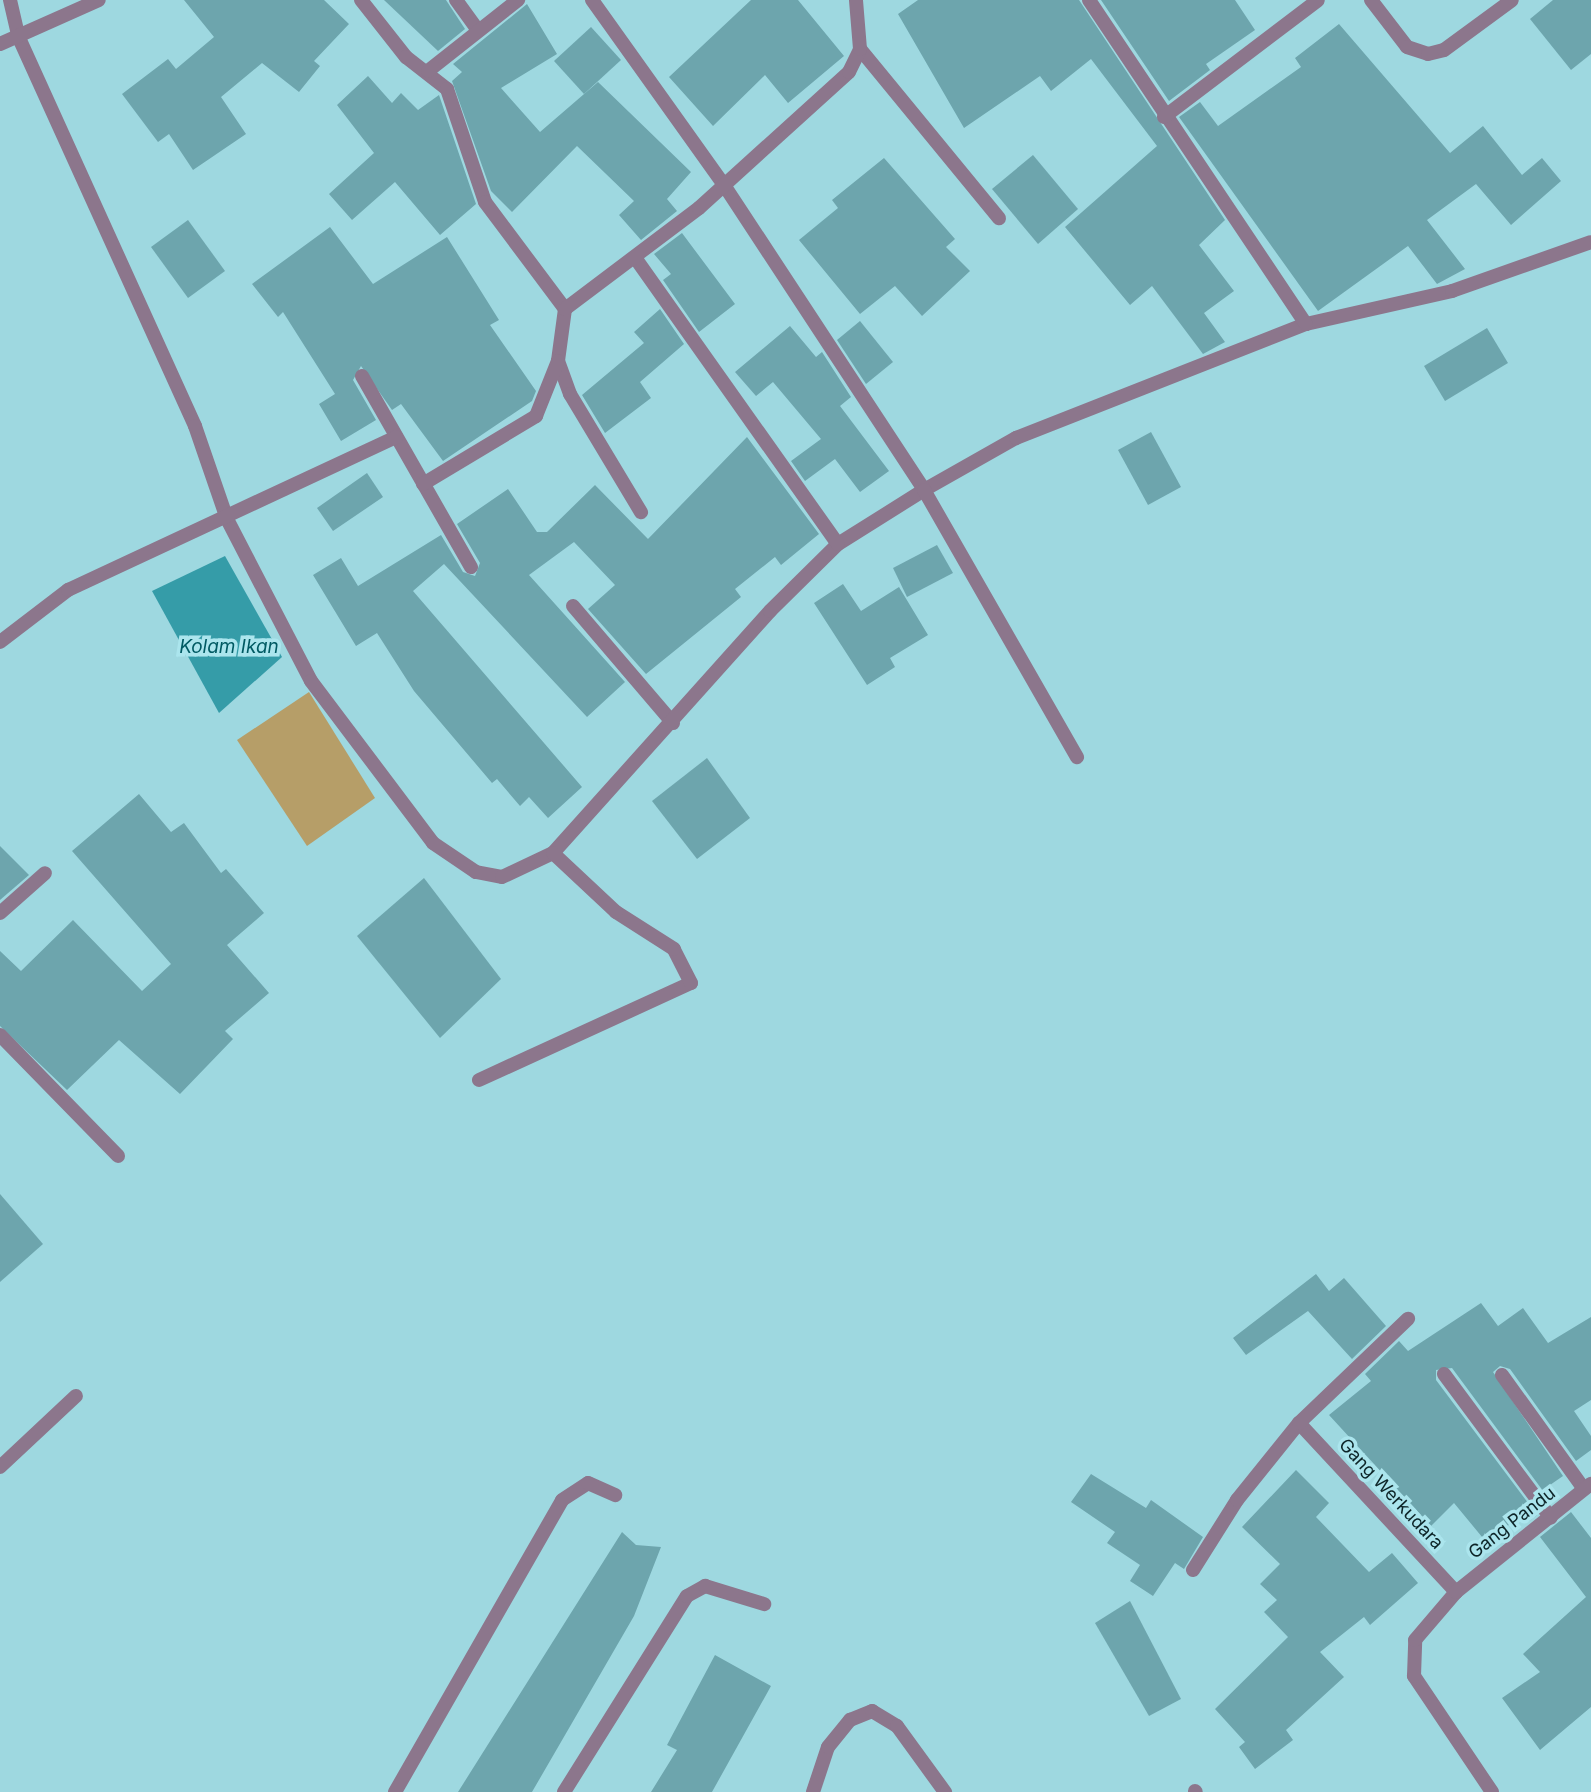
<!DOCTYPE html>
<html>
<head>
<meta charset="utf-8">
<style>
	body { margin:0 }
	#map { position:relative; width:1591px; height:1792px; overflow:hidden; background:#9ed8e0; font-family:Inter,sans-serif }
	div>[style] { position:absolute }
	[style*='--x'] { left:calc(var(--x)*1px); top:calc(var(--y)*1px); width:calc(var(--w)*1px); rotate:calc(var(--a)*1deg) }
	.green>* { inset:0; background:#b69e68 }
	.water>* { inset:0; background:#359ca8 }
	.building>* { inset:0; background:#6da5ad }
	.lane>* { height:14px; margin:-7px; padding:0 7px; transform-origin:7px; border-radius:7px; background:#8c768c }
	.street>* { height:14px; margin:-7px; padding:0 7px; transform-origin:7px; border-radius:7px; background:#8c768c }
	span { translate:-50% -50%; white-space:nowrap; text-align:center; line-height:1.15; -webkit-text-stroke:7px #abe5ed; paint-order:stroke }
	.street-label { font-size:18px; color:#0d2528 }
	.water-label { font-size:19px; color:#005a63; font-style:italic }
</style>
</head>
<body>
<div id="map">
	<div class="green">
		<div style="clip-path:polygon(309px 692px,375px 798px,307px 846px,237px 740px)"></div>
	</div>
	<div class="water">
		<div style="clip-path:polygon(225px 556px,282px 657px,219px 713px,152px 591px)"></div>
	</div>
	<div class="building">
		<div style="clip-path:polygon(184px 0,324px 0,349px 24px,314px 61px,320px 66px,299px 92px,262px 63px,221px 97px,246px 134px,193px 170px,169px 134px,158px 142px,122px 94px,168px 59px,176px 69px,214px 37px)"></div>
		<div style="clip-path:polygon(384px 0,446px 0,465px 29px,438px 51px)"></div>
		<div style="clip-path:polygon(751px 0,798px 0,844px 56px,788px 103px,765px 75px,713px 126px,669px 77px)"></div>
		<div style="clip-path:polygon(918px 0,1079px 0,1225px 220px,1199px 245px,1234px 291px,1204px 313px,1225px 342px,1203px 354px,1152px 286px,1130px 305px,1065px 227px,1157px 146px,1091px 59px,1051px 91px,1040px 76px,964px 128px,898px 14px)"></div>
		<div style="clip-path:polygon(1101px 0,1235px 0,1255px 30px,1206px 64px,1210px 70px,1169px 101px)"></div>
		<div style="clip-path:polygon(1553px 0,1591px 0,1591px 54px,1571px 70px,1530px 19px)"></div>
		<div style="clip-path:polygon(527px 4px,557px 54px,501px 88px,540px 132px,598px 82px,691px 172px,667px 199px,677px 211px,641px 240px,619px 215px,634px 201px,577px 146px,512px 212px,491px 191px,452px 81px,462px 72px,453px 64px)"></div>
		<div style="clip-path:polygon(1339px 24px,1450px 153px,1483px 126px,1522px 175px,1542px 158px,1561px 181px,1511px 225px,1476px 184px,1427px 220px,1465px 269px,1437px 284px,1408px 246px,1318px 311px,1179px 117px,1200px 102px,1218px 126px,1301px 67px,1295px 58px)"></div>
		<div style="clip-path:polygon(591px 27px,621px 60px,584px 94px,554px 61px)"></div>
		<div style="clip-path:polygon(368px 76px,392px 103px,401px 93px,418px 110px,439px 95px,476px 204px,440px 235px,395px 182px,352px 220px,329px 194px,374px 153px,337px 105px)"></div>
		<div style="clip-path:polygon(1033px 155px,1078px 209px,1038px 244px,992px 189px)"></div>
		<div style="clip-path:polygon(884px 158px,955px 239px,946px 247px,970px 271px,922px 316px,895px 286px,860px 314px,799px 240px,838px 208px,832px 200px)"></div>
		<div style="clip-path:polygon(188px 220px,225px 271px,188px 298px,151px 247px)"></div>
		<div style="clip-path:polygon(330px 227px,373px 284px,447px 237px,499px 320px,490px 325px,536px 391px,532px 401px,443px 461px,401px 404px,392px 410px,361px 366px,353px 380px,376px 420px,341px 441px,319px 404px,335px 394px,283px 312px,278px 317px,252px 284px)"></div>
		<div style="clip-path:polygon(682px 233px,735px 304px,699px 332px,663px 280px,671px 274px,654px 254px)"></div>
		<div style="clip-path:polygon(660px 309px,684px 344px,640px 382px,651px 398px,605px 433px,582px 395px,644px 343px,634px 332px)"></div>
		<div style="clip-path:polygon(860px 321px,893px 362px,866px 384px,837px 340px)"></div>
		<div style="clip-path:polygon(790px 326px,816px 357px,822px 352px,851px 397px,840px 406px,889px 471px,860px 492px,835px 459px,805px 481px,791px 461px,821px 439px,773px 382px,756px 396px,735px 372px)"></div>
		<div style="clip-path:polygon(1487px 328px,1508px 363px,1445px 401px,1424px 366px)"></div>
		<div style="clip-path:polygon(1151px 432px,1181px 487px,1148px 505px,1118px 450px)"></div>
		<div style="clip-path:polygon(747px 437px,819px 534px,781px 565px,775px 557px,735px 589px,741px 597px,646px 674px,588px 609px,615px 585px,574px 542px,529px 575px,625px 682px,587px 717px,444px 564px,413px 591px,582px 787px,548px 818px,529px 797px,520px 806px,497px 779px,492px 783px,414px 691px,377px 633px,356px 646px,313px 575px,341px 558px,358px 586px,441px 535px,463px 572px,475px 576px,480px 563px,457px 524px,508px 489px,537px 532px,547px 532px,595px 485px,648px 539px)"></div>
		<div style="clip-path:polygon(367px 473px,383px 497px,333px 531px,317px 508px)"></div>
		<div style="clip-path:polygon(937px 545px,953px 573px,907px 597px,893px 568px)"></div>
		<div style="clip-path:polygon(843px 584px,861px 611px,899px 587px,928px 635px,890px 658px,895px 667px,867px 685px,814px 603px)"></div>
		<div style="clip-path:polygon(707px 758px,750px 818px,697px 859px,652px 801px)"></div>
		<div style="clip-path:polygon(139px 794px,171px 832px,184px 823px,221px 873px,226px 869px,264px 913px,227px 945px,269px 993px,225px 1031px,233px 1039px,180px 1094px,119px 1040px,67px 1090px,0 1026px,0 951px,21px 971px,73px 920px,142px 991px,171px 964px,72px 851px)"></div>
		<div style="clip-path:polygon(0 846px,29px 875px,0 900px)"></div>
		<div style="clip-path:polygon(424px 878px,501px 979px,440px 1038px,357px 936px)"></div>
		<div style="clip-path:polygon(0 1194px,43px 1244px,0 1282px)"></div>
		<div style="clip-path:polygon(1316px 1274px,1329px 1291px,1344px 1278px,1386px 1326px,1352px 1359px,1308px 1311px,1246px 1355px,1233px 1338px)"></div>
		<div style="clip-path:polygon(1481px 1303px,1498px 1326px,1523px 1308px,1548px 1343px,1591px 1317px,1591px 1400px,1574px 1411px,1591px 1436px,1591px 1450px,1576px 1461px,1510px 1369px,1500px 1366px,1493px 1372px,1563px 1476px,1550px 1485px,1559px 1497px,1552px 1503px,1452px 1368px,1436px 1370px,1436px 1380px,1537px 1515px,1528px 1522px,1522px 1514px,1487px 1543px,1454px 1503px,1431px 1526px,1329px 1415px,1371px 1381px,1365px 1374px,1399px 1341px,1408px 1351px)"></div>
		<div style="clip-path:polygon(1296px 1470px,1329px 1503px,1316px 1517px,1369px 1572px,1392px 1553px,1418px 1583px,1370px 1625px,1364px 1617px,1320px 1652px,1344px 1677px,1286px 1730px,1293px 1740px,1255px 1769px,1239px 1747px,1245px 1742px,1215px 1709px,1288px 1637px,1264px 1612px,1277px 1600px,1260px 1584px,1280px 1564px,1242px 1527px)"></div>
		<div style="clip-path:polygon(1091px 1474px,1146px 1508px,1151px 1500px,1203px 1537px,1184px 1569px,1175px 1563px,1153px 1596px,1130px 1581px,1140px 1565px,1107px 1543px,1115px 1532px,1071px 1502px)"></div>
		<div style="clip-path:polygon(1571px 1512px,1591px 1538px,1591px 1707px,1540px 1750px,1502px 1698px,1540px 1672px,1523px 1654px,1586px 1597px,1540px 1537px)"></div>
		<div style="clip-path:polygon(622px 1532px,636px 1545px,661px 1547px,634px 1616px,532px 1792px,458px 1792px)"></div>
		<div style="clip-path:polygon(1130px 1601px,1181px 1699px,1149px 1716px,1095px 1623px)"></div>
		<div style="clip-path:polygon(715px 1655px,771px 1686px,712px 1792px,651px 1792px,677px 1750px,667px 1745px)"></div>
	</div>
	<div class="lane">
		<div style="--x:573;--y:606;--w:154;--a:49.5"></div>
	</div>
	<div class="street">
		<div style="--x:10;--y:0;--w:39;--a:77"></div>
		<div style="--x:19;--y:38;--w:426;--a:65.6"></div>
		<div style="--x:195;--y:426;--w:98;--a:71"></div>
		<div style="--x:227;--y:519;--w:182;--a:62.6"></div>
		<div style="--x:311;--y:681;--w:203;--a:53"></div>
		<div style="--x:433;--y:843;--w:52;--a:34"></div>
		<div style="--x:476;--y:872;--w:26;--a:11"></div>
		<div style="--x:502;--y:877;--w:56;--a:-25.2"></div>
		<div style="--x:553;--y:853;--w:325;--a:-48.1"></div>
		<div style="--x:770;--y:611;--w:95;--a:-44.6"></div>
		<div style="--x:838;--y:544;--w:102;--a:-32.1"></div>
		<div style="--x:924;--y:490;--w:106;--a:-29.5"></div>
		<div style="--x:1016;--y:438;--w:312;--a:-21.5"></div>
		<div style="--x:1306;--y:324;--w:150;--a:-12.7"></div>
		<div style="--x:1452;--y:291;--w:147;--a:-19.4"></div>
		<div style="--x:361;--y:0;--w:73;--a:51.7"></div>
		<div style="--x:406;--y:57;--w:52;--a:38"></div>
		<div style="--x:447;--y:89;--w:119;--a:71.4"></div>
		<div style="--x:485;--y:202;--w:134;--a:53.2"></div>
		<div style="--x:565;--y:309;--w:52;--a:97.7"></div>
		<div style="--x:558;--y:361;--w:35;--a:70"></div>
		<div style="--x:570;--y:394;--w:138;--a:59"></div>
		<div style="--x:456;--y:0;--w:36;--a:54"></div>
		<div style="--x:592;--y:0;--w:227;--a:54.5"></div>
		<div style="--x:724;--y:185;--w:365;--a:56.7"></div>
		<div style="--x:924;--y:490;--w:308;--a:60.2"></div>
		<div style="--x:1089;--y:0;--w:390;--a:56.2"></div>
		<div style="--x:1371;--y:0;--w:59;--a:52.5"></div>
		<div style="--x:1407;--y:47;--w:22;--a:18"></div>
		<div style="--x:1428;--y:54;--w:16;--a:-14"></div>
		<div style="--x:1444;--y:50;--w:84;--a:-36.3"></div>
		<div style="--x:0;--y:44;--w:108;--a:-24"></div>
		<div style="--x:860;--y:49;--w:219;--a:50.6"></div>
		<div style="--x:428;--y:71;--w:115;--a:-38.3"></div>
		<div style="--x:1164;--y:117;--w:193;--a:-37.2"></div>
		<div style="--x:636;--y:259;--w:349;--a:54.7"></div>
		<div style="--x:565;--y:309;--w:168;--a:-37"></div>
		<div style="--x:699;--y:208;--w:202;--a:-42.2"></div>
		<div style="--x:849;--y:72;--w:25;--a:-64"></div>
		<div style="--x:860;--y:49;--w:49;--a:-94.7"></div>
		<div style="--x:362;--y:376;--w:220;--a:60.3"></div>
		<div style="--x:423;--y:484;--w:132;--a:-31"></div>
		<div style="--x:536;--y:416;--w:59;--a:-68.2"></div>
		<div style="--x:0;--y:642;--w:86;--a:-37.4"></div>
		<div style="--x:68;--y:590;--w:362;--a:-25"></div>
		<div style="--x:0;--y:913;--w:60;--a:-41.6"></div>
		<div style="--x:0;--y:1035;--w:169;--a:45.7"></div>
		<div style="--x:479;--y:1080;--w:233;--a:-24.6"></div>
		<div style="--x:691;--y:983;--w:38;--a:-117"></div>
		<div style="--x:674;--y:949;--w:69;--a:-147.5"></div>
		<div style="--x:616;--y:912;--w:86;--a:-136.9"></div>
		<div style="--x:1444;--y:1374;--w:179;--a:53.4"></div>
		<div style="--x:1502;--y:1375;--w:140;--a:54.3"></div>
		<div style="--x:1299;--y:1423;--w:231;--a:47.1"></div>
		<div style="--x:0;--y:1467;--w:104;--a:-43.1"></div>
		<div style="--x:1193;--y:1570;--w:83;--a:-57.8"></div>
		<div style="--x:1237;--y:1500;--w:99;--a:-51.2"></div>
		<div style="--x:1299;--y:1423;--w:151;--a:-43.7"></div>
		<div style="--x:1195;--y:1791;--w:1;--a:45"></div>
		<div style="--x:395;--y:1792;--w:336;--a:-60.2"></div>
		<div style="--x:562;--y:1500;--w:31;--a:-33"></div>
		<div style="--x:588;--y:1483;--w:30;--a:24"></div>
		<div style="--x:564;--y:1792;--w:231;--a:-57.9"></div>
		<div style="--x:687;--y:1596;--w:21;--a:-29"></div>
		<div style="--x:705;--y:1586;--w:62;--a:17"></div>
		<div style="--x:813;--y:1792;--w:47;--a:-71.6"></div>
		<div style="--x:828;--y:1747;--w:35;--a:-51"></div>
		<div style="--x:850;--y:1720;--w:24;--a:-22"></div>
		<div style="--x:872;--y:1711;--w:29;--a:31"></div>
		<div style="--x:897;--y:1726;--w:82;--a:54"></div>
		<div style="--x:1492;--y:1792;--w:140;--a:-123.9"></div>
		<div style="--x:1414;--y:1676;--w:36;--a:-88"></div>
		<div style="--x:1415;--y:1640;--w:63;--a:-49.5"></div>
		<div style="--x:1456;--y:1592;--w:173;--a:-38.7"></div>
	</div>
	<div class="street-label">
		<span style="left:1391px;top:1494px;rotate:47deg">Gang Werkudara</span>
		<span style="left:1512px;top:1523px;rotate:-38deg">Gang Pandu</span>
	</div>
	<div class="water-label">
		<span style="left:229px;top:647px">Kolam Ikan</span>
	</div>
</div>
</body>
</html>
